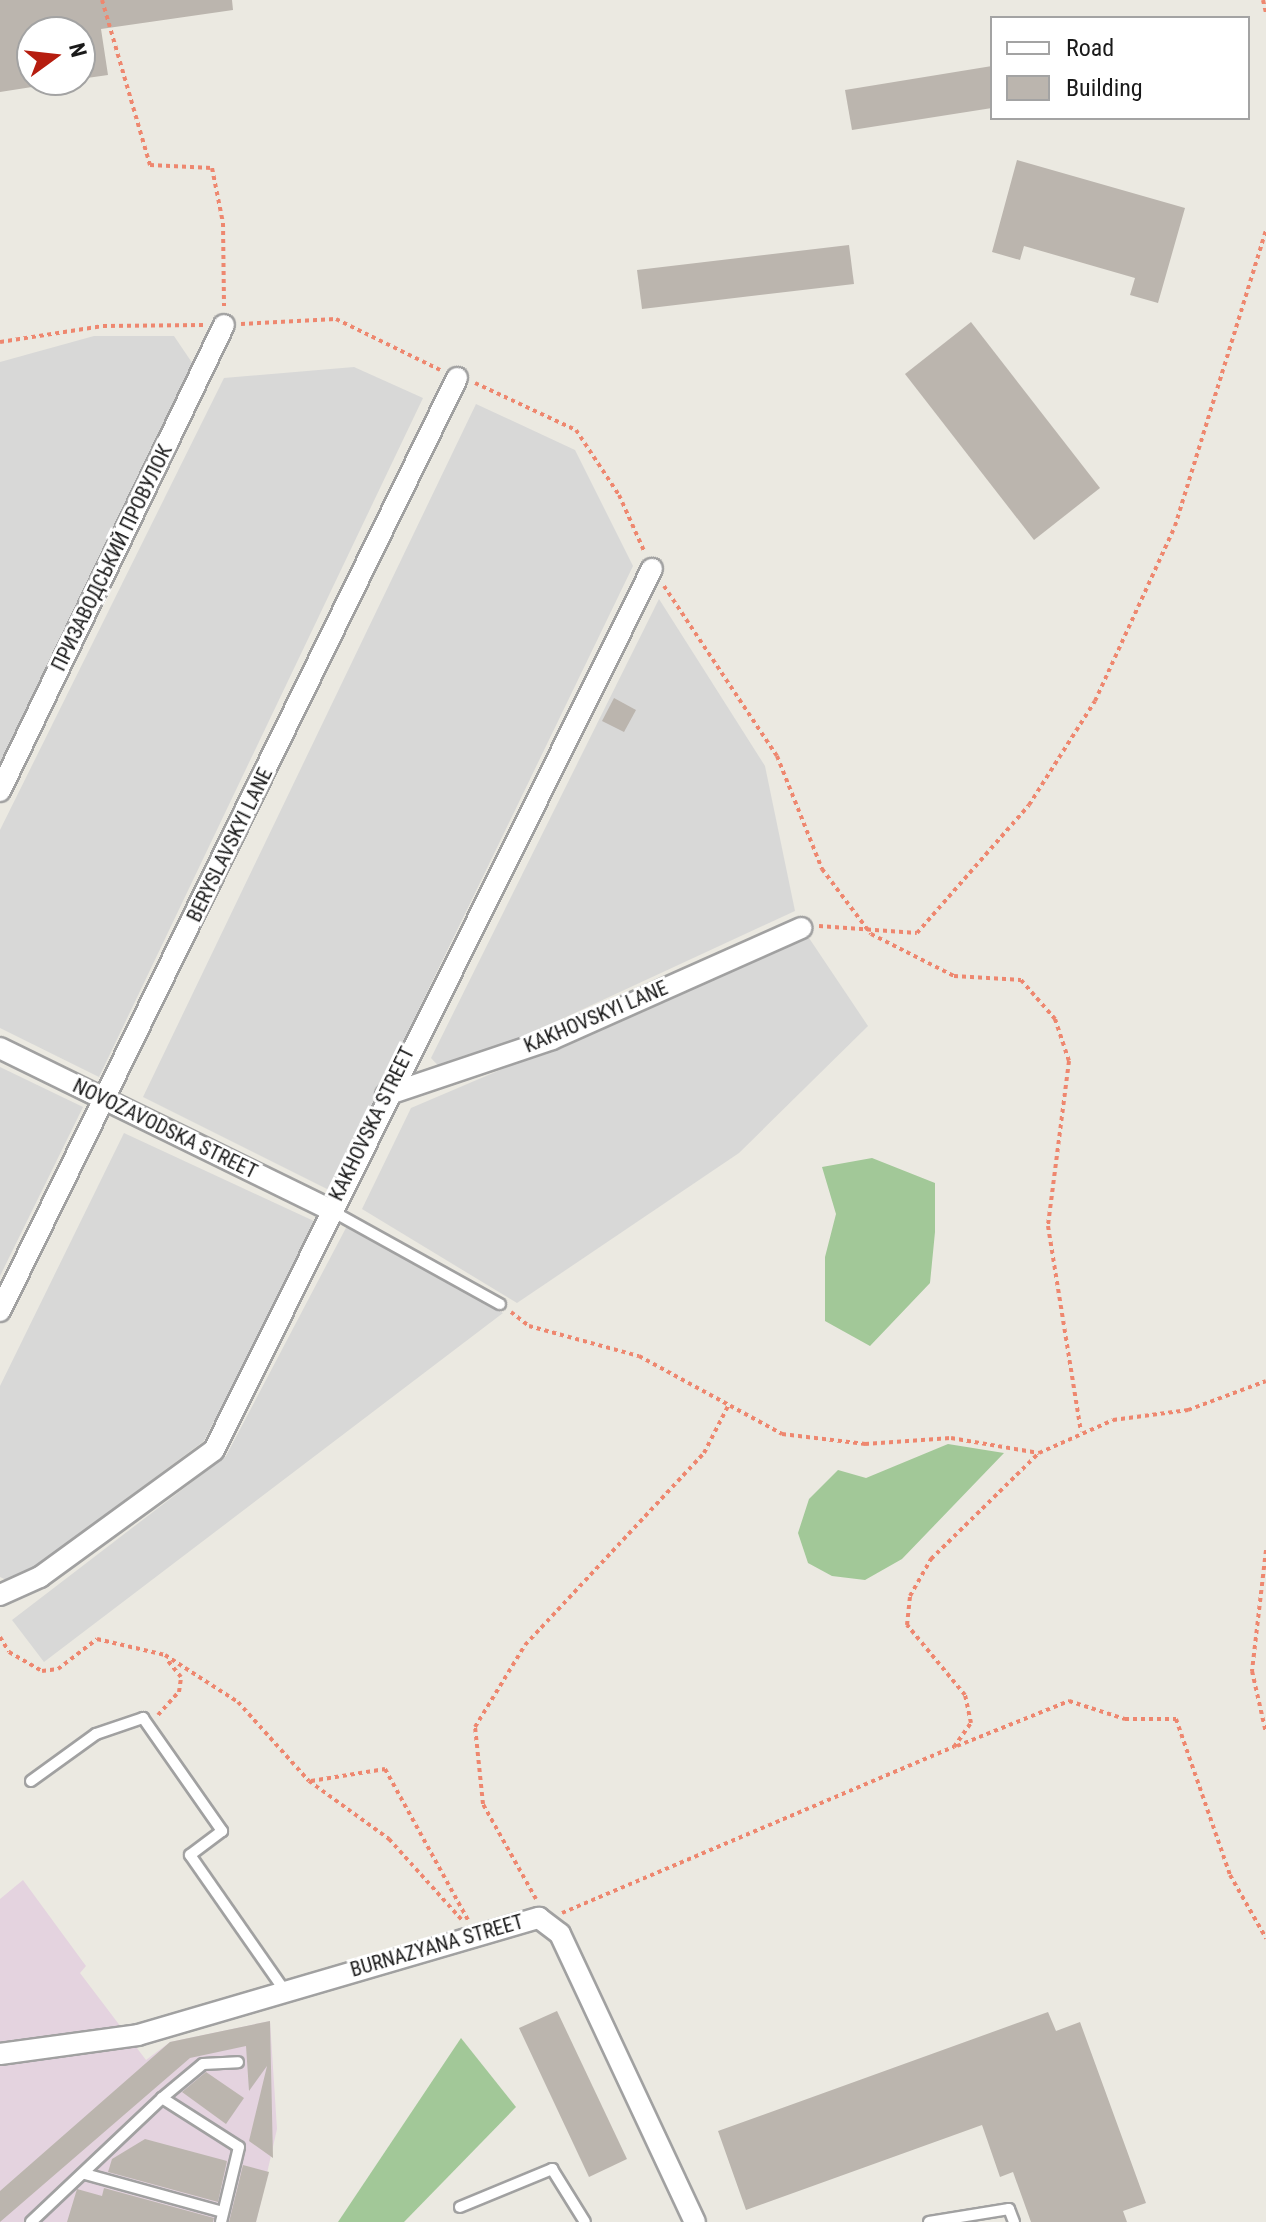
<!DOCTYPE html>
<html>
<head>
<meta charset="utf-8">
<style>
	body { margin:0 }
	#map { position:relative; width:1266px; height:2222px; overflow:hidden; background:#ebe9e1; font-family:"Roboto Condensed",sans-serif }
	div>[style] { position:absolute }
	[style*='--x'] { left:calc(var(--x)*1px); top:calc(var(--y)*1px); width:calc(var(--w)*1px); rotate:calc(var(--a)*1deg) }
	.residential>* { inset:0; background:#d8d8d7 }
	.industrial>* { inset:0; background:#e4d3df }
	.forest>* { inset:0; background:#a2c898 }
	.building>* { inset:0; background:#bbb5ae }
	.path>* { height:4px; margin-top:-2px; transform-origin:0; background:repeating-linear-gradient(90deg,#ee876f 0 4px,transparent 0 8px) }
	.roads { filter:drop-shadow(2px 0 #a1a1a1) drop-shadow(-2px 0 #a1a1a1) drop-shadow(0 2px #a1a1a1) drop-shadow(0 -2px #a1a1a1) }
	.service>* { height:10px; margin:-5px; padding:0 5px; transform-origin:5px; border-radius:5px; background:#fff }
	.minor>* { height:20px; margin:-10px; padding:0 10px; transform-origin:10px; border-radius:10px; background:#fff }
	span { translate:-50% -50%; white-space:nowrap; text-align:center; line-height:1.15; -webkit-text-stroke:6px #fff; paint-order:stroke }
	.street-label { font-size:20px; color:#1a1a1a }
	.legend { position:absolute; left:990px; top:16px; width:260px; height:104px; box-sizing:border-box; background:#fff; border:2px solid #a3a3a3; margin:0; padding:10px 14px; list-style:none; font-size:24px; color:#1a1a1a }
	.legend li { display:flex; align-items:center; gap:16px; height:40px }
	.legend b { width:40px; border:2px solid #a3a3a3 }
	.north { position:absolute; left:16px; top:16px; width:80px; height:80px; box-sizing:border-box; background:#fff; border:2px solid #a3a3a3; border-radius:50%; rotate:75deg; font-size:22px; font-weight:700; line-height:32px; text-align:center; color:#1a1a1a }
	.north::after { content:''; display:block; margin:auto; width:28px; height:36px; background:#b61d0f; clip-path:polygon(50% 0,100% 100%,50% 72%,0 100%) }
</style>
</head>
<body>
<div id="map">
	<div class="residential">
		<div style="clip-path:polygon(94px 336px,174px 336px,199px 373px,0 765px,0 362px)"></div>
		<div style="clip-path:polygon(354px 367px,423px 398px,99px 1077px,0 1028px,0 830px,224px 378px)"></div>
		<div style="clip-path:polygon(476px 404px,575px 450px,633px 566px,331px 1191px,143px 1097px)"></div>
		<div style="clip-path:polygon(659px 599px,765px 766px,795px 911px,445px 1073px,431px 1058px)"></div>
		<div style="clip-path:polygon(809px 938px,868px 1026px,739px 1153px,517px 1303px,362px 1209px,411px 1108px)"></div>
		<div style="clip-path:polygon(0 1067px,83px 1107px,0 1276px)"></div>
		<div style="clip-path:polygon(124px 1133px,316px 1222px,204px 1441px,13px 1583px,0 1577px,0 1386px)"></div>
		<div style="clip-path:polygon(348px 1224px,503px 1313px,44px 1662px,12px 1620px,226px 1456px)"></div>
	</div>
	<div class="industrial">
		<div style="clip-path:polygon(23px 1880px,86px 1966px,80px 1973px,146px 2060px,170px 2042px,270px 2021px,277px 2129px,256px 2222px,0 2222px,0 1899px)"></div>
	</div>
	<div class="forest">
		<div style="clip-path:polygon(872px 1158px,935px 1183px,935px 1232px,930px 1283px,870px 1346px,825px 1321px,825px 1257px,836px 1214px,822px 1167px)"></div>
		<div style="clip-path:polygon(948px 1444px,1004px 1453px,902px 1559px,865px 1580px,832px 1576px,808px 1563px,798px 1533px,809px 1499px,838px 1470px,866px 1478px)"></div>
		<div style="clip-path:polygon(461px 2038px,516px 2107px,404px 2222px,338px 2222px)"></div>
	</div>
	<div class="building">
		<div style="clip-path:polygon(0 0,232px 0,233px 10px,101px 29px,108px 75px,80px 79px,80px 32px,32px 32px,32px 87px,0 92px)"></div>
		<div style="clip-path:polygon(992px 66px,992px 108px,852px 130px,845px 90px)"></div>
		<div style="clip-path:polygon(1017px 160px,1185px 208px,1158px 303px,1130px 295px,1135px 278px,1024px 246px,1020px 260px,992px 252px)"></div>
		<div style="clip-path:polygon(849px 245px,854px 284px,642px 309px,637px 270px)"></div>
		<div style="clip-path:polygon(971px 322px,1100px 488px,1034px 540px,905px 374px)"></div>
		<div style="clip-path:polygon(614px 698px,636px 710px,624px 732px,602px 721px)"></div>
		<div style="clip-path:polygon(557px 2011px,627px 2159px,589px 2177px,519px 2028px)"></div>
		<div style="clip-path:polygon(1048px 2012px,1056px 2031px,1080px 2022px,1146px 2203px,1123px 2211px,1127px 2222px,1031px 2222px,1013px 2172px,1000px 2177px,982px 2125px,746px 2210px,718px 2131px)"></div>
		<div style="clip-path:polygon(270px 2021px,273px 2158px,249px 2141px,267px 2066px,249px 2091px,246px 2046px,190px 2058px,0 2222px,0 2191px,170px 2042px)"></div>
		<div style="clip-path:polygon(206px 2072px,244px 2098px,226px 2124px,182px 2092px)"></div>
		<div style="clip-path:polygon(145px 2139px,227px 2161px,218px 2202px,108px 2172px,112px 2159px)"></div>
		<div style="clip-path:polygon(243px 2165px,269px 2172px,256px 2222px,229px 2222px)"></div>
		<div style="clip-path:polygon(104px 2188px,214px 2218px,213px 2222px,67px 2222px,77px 2189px,102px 2196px)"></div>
	</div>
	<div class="path">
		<div style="--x:102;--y:0;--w:172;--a:73.8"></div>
		<div style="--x:150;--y:165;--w:62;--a:2.8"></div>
		<div style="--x:212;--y:168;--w:56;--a:78.7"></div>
		<div style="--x:223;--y:223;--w:83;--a:89.3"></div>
		<div style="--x:1263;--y:0;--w:13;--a:77"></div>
		<div style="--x:241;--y:324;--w:95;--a:-3"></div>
		<div style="--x:336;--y:319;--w:116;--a:26.1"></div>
		<div style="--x:0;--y:342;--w:104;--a:-8.8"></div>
		<div style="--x:103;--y:326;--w:101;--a:-0.6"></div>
		<div style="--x:475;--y:383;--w:111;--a:25"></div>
		<div style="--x:576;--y:430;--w:78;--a:56.5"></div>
		<div style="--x:619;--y:495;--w:61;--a:65.9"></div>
		<div style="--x:664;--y:586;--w:204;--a:56.4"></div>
		<div style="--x:777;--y:756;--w:122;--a:68.3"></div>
		<div style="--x:822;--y:869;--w:81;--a:53"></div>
		<div style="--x:871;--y:934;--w:93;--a:26.8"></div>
		<div style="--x:954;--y:976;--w:67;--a:3.4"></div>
		<div style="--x:1021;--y:980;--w:52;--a:48.9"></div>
		<div style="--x:1055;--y:1019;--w:44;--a:71.6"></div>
		<div style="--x:1069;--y:1061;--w:166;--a:97.3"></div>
		<div style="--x:1048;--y:1226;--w:208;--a:80.9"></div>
		<div style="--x:819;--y:926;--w:98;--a:4.1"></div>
		<div style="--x:917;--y:933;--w:170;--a:-48.8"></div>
		<div style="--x:1029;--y:805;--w:123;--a:-57.6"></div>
		<div style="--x:1095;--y:701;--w:192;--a:-65.4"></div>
		<div style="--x:1175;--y:526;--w:309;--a:-72.9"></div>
		<div style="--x:511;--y:1312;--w:23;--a:38"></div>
		<div style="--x:529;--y:1326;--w:114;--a:15.3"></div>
		<div style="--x:639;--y:1356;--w:163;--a:28.6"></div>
		<div style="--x:782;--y:1434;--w:84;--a:6.9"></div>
		<div style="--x:865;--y:1444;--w:86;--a:-4"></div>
		<div style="--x:951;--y:1438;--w:89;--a:9.7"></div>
		<div style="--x:1266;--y:1550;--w:122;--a:96.6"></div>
		<div style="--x:1252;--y:1671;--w:64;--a:77.3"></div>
		<div style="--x:0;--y:1637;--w:17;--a:59"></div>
		<div style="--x:9;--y:1652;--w:38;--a:30"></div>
		<div style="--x:42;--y:1671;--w:16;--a:-7"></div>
		<div style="--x:58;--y:1669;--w:49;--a:-37.6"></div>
		<div style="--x:97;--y:1639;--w:70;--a:13.2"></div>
		<div style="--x:165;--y:1655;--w:87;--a:32.8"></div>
		<div style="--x:238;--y:1702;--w:106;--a:48.1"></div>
		<div style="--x:309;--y:1781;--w:99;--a:35.9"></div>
		<div style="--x:389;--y:1839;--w:109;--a:48"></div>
		<div style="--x:158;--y:1715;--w:31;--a:-48"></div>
		<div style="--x:179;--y:1692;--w:15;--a:-82"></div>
		<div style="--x:181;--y:1677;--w:21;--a:-129"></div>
		<div style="--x:957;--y:1746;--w:121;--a:-21.9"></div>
		<div style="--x:1069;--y:1701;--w:59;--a:17.8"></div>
		<div style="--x:1125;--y:1719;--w:51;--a:0"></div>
		<div style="--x:1176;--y:1719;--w:165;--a:70.9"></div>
		<div style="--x:1230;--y:1875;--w:73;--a:60.3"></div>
		<div style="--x:311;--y:1781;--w:75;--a:-9.2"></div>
		<div style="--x:385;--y:1769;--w:172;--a:61.2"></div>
		<div style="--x:536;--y:1899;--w:109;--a:-119.2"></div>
		<div style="--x:483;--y:1804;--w:77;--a:-95.9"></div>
		<div style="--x:475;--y:1727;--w:96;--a:-58.6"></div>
		<div style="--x:525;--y:1645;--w:262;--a:-47"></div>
		<div style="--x:704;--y:1453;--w:53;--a:-62.9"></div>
		<div style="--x:562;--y:1913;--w:426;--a:-23"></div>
		<div style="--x:954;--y:1747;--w:29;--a:-55"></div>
		<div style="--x:971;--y:1723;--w:29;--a:-102"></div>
		<div style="--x:965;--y:1695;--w:91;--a:-129.6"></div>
		<div style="--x:907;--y:1625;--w:29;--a:-84"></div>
		<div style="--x:910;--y:1596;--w:43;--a:-60.4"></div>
		<div style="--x:931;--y:1559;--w:151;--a:-44.5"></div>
		<div style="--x:1039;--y:1453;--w:81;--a:-24"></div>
		<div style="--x:1113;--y:1420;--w:76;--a:-7.6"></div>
		<div style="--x:1188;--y:1410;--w:83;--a:-20.4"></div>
	</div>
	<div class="roads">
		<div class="service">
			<div style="--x:332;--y:1211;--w:192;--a:29"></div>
			<div style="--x:31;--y:1781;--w:80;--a:-35.9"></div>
			<div style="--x:96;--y:1734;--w:50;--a:-18.8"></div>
			<div style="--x:143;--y:1718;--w:138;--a:55"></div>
			<div style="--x:222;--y:1831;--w:40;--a:143"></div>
			<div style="--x:190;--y:1855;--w:166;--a:55.1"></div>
			<div style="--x:162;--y:2098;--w:53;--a:-39.7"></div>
			<div style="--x:203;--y:2064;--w:35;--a:-3"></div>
			<div style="--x:85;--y:2174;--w:143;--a:15.4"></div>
			<div style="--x:460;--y:2207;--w:100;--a:-22.4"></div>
			<div style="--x:552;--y:2169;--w:62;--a:58.1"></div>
			<div style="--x:31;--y:2222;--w:180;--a:-43.4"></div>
			<div style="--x:162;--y:2098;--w:91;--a:32.5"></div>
			<div style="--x:239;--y:2147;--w:77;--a:103.5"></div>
			<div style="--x:929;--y:2222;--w:81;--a:-9.2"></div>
			<div style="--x:1009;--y:2209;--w:14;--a:69"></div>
		</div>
		<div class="minor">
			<div style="--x:0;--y:791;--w:517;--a:-64.33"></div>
			<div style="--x:0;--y:1048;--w:368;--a:26.1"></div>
			<div style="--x:386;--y:1095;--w:175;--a:-18.6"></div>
			<div style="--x:552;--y:1039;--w:273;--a:-24"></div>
			<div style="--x:0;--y:1311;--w:1039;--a:-63.9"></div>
			<div style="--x:0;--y:1595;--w:44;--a:-24.2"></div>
			<div style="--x:40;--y:1577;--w:215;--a:-36.1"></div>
			<div style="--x:214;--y:1450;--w:984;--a:-63.57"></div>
			<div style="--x:0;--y:2054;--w:139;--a:-7.8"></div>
			<div style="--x:138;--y:2035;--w:418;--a:-16.3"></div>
			<div style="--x:539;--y:1918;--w:26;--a:37"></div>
			<div style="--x:560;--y:1934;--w:318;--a:64.9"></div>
		</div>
	</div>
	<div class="street-label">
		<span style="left:112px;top:558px;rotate:-64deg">ПРИЗАВОДСЬКИЙ ПРОВУЛОК</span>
		<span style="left:230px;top:845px;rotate:-64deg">BERYSLAVSKYI LANE</span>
		<span style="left:596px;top:1017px;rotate:-23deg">KAKHOVSKYI LANE</span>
		<span style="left:372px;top:1124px;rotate:-64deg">KAKHOVSKA STREET</span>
		<span style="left:165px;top:1129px;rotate:26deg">NOVOZAVODSKA STREET</span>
		<span style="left:437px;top:1946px;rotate:-16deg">BURNAZYANA STREET</span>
	</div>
	<ul class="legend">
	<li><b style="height:10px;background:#fff"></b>Road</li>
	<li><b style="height:22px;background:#bbb5ae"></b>Building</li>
	</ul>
	<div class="north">N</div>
</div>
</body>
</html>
